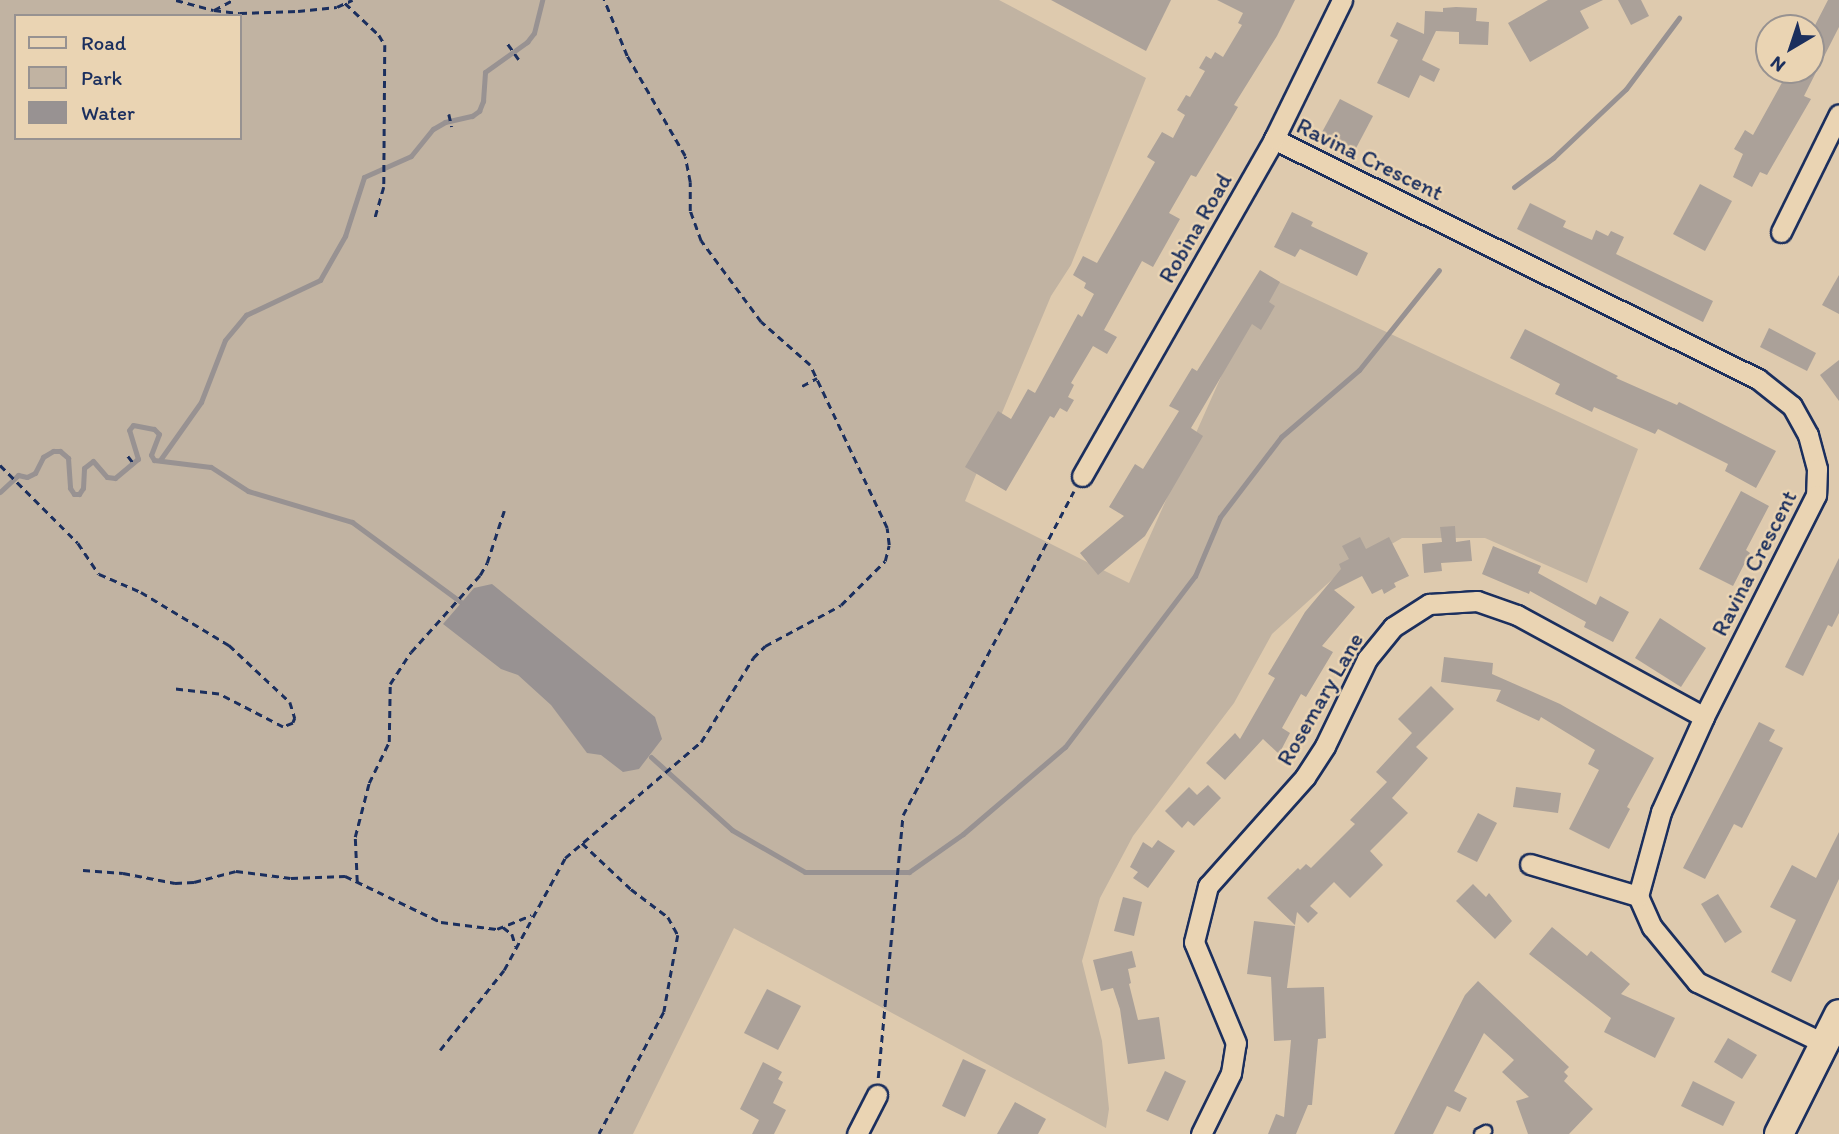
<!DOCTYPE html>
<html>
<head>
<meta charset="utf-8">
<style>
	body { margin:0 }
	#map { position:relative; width:1839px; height:1134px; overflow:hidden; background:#decaae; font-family:Itim,sans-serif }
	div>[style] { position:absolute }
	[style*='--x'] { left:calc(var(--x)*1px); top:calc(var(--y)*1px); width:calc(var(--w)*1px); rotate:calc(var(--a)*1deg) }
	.green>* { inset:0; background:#c1b3a2 }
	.water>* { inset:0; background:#989292 }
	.stream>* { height:5px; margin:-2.5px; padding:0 2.5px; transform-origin:2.5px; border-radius:2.5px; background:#989292 }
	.building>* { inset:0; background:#aba199 }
	.path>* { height:2.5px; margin-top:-1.25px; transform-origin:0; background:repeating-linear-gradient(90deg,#1b2f5e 0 7px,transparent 0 12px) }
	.roads { filter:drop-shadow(2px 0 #1b2f5e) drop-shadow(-2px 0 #1b2f5e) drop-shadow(0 2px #1b2f5e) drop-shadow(0 -2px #1b2f5e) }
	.service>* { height:10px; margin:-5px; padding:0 5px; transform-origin:5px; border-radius:5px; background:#ead4b3 }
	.minor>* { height:19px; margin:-9.5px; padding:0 9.5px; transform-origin:9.5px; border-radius:9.5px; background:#ead4b3 }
	.secondary>* { height:28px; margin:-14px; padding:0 14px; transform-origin:14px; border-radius:14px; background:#ead4b3 }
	span { translate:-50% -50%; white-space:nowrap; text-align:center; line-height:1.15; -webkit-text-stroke:5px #ead4b3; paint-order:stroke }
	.street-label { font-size:23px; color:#1b2f5e }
	.legend { position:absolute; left:14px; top:14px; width:228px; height:126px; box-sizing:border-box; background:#ead4b3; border:2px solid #979291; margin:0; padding:9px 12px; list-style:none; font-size:21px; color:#1b2f5e }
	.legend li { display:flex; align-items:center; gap:14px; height:35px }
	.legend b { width:35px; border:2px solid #979291 }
	.north { position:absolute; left:1755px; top:14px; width:70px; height:70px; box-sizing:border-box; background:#ead4b3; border:2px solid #979291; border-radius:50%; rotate:219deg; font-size:19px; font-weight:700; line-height:28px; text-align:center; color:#1b2f5e }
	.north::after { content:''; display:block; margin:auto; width:24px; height:32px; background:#1b2f5e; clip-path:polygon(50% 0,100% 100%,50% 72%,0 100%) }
</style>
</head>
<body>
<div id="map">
	<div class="green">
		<div style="clip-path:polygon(evenodd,0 0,999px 0,1146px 78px,1071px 265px,1051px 296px,965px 501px,1129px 583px,1266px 276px,1638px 449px,1587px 583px,1485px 538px,1402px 538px,1336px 576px,1272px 634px,1234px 703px,1133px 836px,1100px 898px,1082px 961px,1102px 1041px,1109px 1109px,1106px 1128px,734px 928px,633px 1134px,0 1134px,0 0,16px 16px,240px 16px,240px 138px,16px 138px,16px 16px)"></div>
	</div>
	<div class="water">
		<div style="clip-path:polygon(492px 584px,655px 717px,662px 739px,639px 769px,623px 772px,601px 755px,587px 753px,551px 705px,518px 675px,501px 669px,443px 624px,474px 588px)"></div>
	</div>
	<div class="stream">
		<div style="--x:1514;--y:187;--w:49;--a:-36.6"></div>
		<div style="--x:1553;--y:158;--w:100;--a:-43.4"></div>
		<div style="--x:1626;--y:89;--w:89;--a:-53.3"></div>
		<div style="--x:160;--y:460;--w:71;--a:-54.7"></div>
		<div style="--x:201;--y:402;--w:66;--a:-68.8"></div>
		<div style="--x:225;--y:340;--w:33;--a:-50"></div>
		<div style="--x:246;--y:315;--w:82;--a:-25.3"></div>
		<div style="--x:320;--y:280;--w:51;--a:-60.4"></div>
		<div style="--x:345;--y:236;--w:62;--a:-72.1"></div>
		<div style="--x:364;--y:177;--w:51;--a:-24.1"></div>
		<div style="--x:411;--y:156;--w:35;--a:-51"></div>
		<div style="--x:433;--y:129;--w:14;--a:-30"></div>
		<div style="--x:445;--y:122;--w:28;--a:-13"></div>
		<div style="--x:472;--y:116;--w:9;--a:-36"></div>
		<div style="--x:479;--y:111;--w:11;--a:-68"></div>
		<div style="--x:483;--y:101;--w:29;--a:-86"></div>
		<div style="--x:485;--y:72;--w:52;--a:-35.5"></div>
		<div style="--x:527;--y:42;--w:11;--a:-52"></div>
		<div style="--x:534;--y:33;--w:34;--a:-76"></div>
		<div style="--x:0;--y:492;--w:25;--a:-43"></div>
		<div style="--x:18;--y:475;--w:9;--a:13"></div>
		<div style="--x:27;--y:477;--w:9;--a:-27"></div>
		<div style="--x:35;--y:473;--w:18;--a:-63"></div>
		<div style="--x:43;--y:457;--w:12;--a:-31"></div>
		<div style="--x:53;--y:451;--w:7;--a:0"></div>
		<div style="--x:60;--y:451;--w:11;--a:41"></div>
		<div style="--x:68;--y:458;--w:30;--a:86"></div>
		<div style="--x:70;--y:488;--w:7;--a:56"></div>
		<div style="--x:74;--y:494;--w:5;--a:0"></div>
		<div style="--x:79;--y:494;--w:7;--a:-56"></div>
		<div style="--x:83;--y:488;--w:20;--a:-87"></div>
		<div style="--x:84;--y:468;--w:11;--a:-38"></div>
		<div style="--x:93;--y:461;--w:21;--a:49"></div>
		<div style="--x:107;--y:477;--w:8;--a:7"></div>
		<div style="--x:115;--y:478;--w:30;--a:-40"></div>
		<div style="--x:138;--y:459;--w:30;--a:-107"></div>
		<div style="--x:129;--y:430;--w:6;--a:-51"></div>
		<div style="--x:133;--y:425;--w:21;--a:11"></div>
		<div style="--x:154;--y:429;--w:7;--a:45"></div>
		<div style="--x:159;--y:434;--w:22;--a:111"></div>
		<div style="--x:151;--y:455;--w:6;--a:59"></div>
		<div style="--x:154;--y:460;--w:57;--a:7"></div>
		<div style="--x:211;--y:467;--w:44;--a:33"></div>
		<div style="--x:248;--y:491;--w:109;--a:16.6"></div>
		<div style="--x:352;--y:522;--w:135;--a:36.3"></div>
		<div style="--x:651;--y:757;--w:109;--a:42"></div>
		<div style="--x:732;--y:830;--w:84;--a:29.9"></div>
		<div style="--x:805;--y:872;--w:104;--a:0"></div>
		<div style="--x:909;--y:872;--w:66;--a:-35.1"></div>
		<div style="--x:963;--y:834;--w:134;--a:-40.5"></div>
		<div style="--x:1065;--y:747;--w:215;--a:-52.8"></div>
		<div style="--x:1195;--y:576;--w:64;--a:-67"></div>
		<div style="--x:1220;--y:517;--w:101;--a:-52.7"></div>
		<div style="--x:1281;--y:437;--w:103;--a:-40.7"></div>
		<div style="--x:1359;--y:370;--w:128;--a:-51.3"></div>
	</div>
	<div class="building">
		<div style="clip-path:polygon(1051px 0,1171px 0,1146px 51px)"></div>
		<div style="clip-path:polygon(1217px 0,1295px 0,1277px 36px,1234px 105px,1238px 107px,1231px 119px,1196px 177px,1191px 175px,1169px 213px,1180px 219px,1153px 267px,1142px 261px,1104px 330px,1117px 337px,1107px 354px,1093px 346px,1071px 383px,1074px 385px,1068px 397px,1074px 400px,1067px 412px,1060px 408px,1054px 418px,1050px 416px,1006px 491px,965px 467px,998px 411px,1011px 419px,1028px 389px,1035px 393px,1078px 314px,1082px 317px,1094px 294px,1084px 288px,1086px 283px,1073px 275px,1083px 256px,1097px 263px,1155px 162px,1147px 157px,1162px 132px,1173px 138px,1185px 115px,1177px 110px,1186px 95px,1190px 97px,1205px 71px,1199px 68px,1206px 56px,1211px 59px,1215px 52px,1223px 57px,1242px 25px,1238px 23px,1243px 13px)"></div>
		<div style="clip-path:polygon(1548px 0,1603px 0,1580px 11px,1589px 28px,1530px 62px,1508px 23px)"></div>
		<div style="clip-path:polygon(1618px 0,1641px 0,1649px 16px,1631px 25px)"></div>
		<div style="clip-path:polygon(1828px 0,1839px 0,1839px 27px,1804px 96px,1811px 99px,1767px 175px,1760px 172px,1752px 187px,1733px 177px,1743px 154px,1734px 149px,1745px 130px,1753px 135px,1789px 70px,1811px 70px,1811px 33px)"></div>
		<div style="clip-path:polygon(1456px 7px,1477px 8px,1476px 21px,1489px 22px,1488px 45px,1459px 44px,1459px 32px,1436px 31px,1422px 60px,1440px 69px,1434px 82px,1420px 75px,1409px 98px,1377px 83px,1398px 40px,1390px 36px,1397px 22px,1424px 34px,1425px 11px,1443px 12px,1443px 8px)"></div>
		<div style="clip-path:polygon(1340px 99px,1373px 116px,1354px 152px,1321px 134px)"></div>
		<div style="clip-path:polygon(1700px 184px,1732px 201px,1705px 251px,1673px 234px)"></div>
		<div style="clip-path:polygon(1530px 203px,1566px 221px,1563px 227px,1592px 240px,1596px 230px,1608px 236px,1611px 231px,1624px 237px,1616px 254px,1713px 301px,1703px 322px,1517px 229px)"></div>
		<div style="clip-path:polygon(1292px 212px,1313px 222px,1311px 226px,1368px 253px,1357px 276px,1300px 249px,1295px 257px,1274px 247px)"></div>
		<div style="clip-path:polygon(1260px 270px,1280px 282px,1269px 302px,1275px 306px,1261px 330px,1252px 324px,1191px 428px,1203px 436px,1145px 536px,1098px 575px,1080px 553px,1124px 516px,1109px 507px,1135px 464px,1143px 469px,1179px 411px,1169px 406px,1192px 368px,1197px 371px)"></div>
		<div style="clip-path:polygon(1839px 275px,1839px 314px,1822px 305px)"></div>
		<div style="clip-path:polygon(1769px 328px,1816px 353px,1807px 371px,1760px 347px)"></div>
		<div style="clip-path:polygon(1525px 329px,1618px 376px,1616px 378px,1677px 405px,1679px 402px,1776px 451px,1756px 488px,1725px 471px,1728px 464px,1658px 429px,1655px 434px,1594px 407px,1592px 412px,1555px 394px,1560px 384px,1510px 358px)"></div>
		<div style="clip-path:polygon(1839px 360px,1839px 401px,1820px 375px)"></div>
		<div style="clip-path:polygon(1741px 491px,1769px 506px,1746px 550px,1750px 553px,1733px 586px,1699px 569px)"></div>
		<div style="clip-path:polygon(1455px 526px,1456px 542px,1470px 540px,1472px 561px,1441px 563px,1442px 571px,1424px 573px,1422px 544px,1442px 542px,1440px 527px)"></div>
		<div style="clip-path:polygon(1360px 537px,1366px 549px,1389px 537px,1409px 576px,1394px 583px,1396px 587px,1384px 594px,1382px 589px,1372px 594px,1362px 576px,1334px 590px,1355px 607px,1322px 646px,1333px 652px,1306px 697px,1301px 694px,1282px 728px,1290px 733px,1279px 754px,1263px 739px,1225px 780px,1206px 763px,1235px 733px,1240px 739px,1275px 678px,1268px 674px,1305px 612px,1341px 569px,1339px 564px,1349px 559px,1342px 546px)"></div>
		<div style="clip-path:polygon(1493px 546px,1541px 566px,1538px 573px,1596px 605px,1600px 596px,1629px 612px,1613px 642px,1584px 627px,1586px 622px,1530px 591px,1529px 594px,1482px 574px)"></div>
		<div style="clip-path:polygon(1839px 558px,1839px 613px,1832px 627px,1828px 625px,1803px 676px,1785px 667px)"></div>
		<div style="clip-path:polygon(1660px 618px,1706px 648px,1681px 687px,1635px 658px)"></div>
		<div style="clip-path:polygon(1444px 657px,1493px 663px,1492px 674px,1560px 704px,1654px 758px,1627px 807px,1630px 809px,1609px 849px,1569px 829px,1599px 770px,1588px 764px,1595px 750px,1541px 717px,1539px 721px,1496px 701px,1501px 690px,1441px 682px)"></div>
		<div style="clip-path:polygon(1431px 686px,1454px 709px,1416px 747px,1428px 758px,1392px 798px,1408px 813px,1370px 851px,1383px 865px,1350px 898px,1334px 882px,1310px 906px,1318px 913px,1308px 923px,1297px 912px,1295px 925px,1267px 898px,1298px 868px,1300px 870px,1306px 864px,1311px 868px,1355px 824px,1350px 820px,1387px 782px,1376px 772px,1412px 733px,1398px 719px)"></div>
		<div style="clip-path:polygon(1759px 722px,1775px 730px,1769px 741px,1783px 748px,1742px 828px,1734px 824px,1705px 879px,1683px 868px)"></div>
		<div style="clip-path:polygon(1208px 785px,1221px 798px,1194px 826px,1188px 821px,1182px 828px,1165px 811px,1189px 787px,1197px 795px)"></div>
		<div style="clip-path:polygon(1516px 787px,1561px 793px,1558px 813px,1513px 807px)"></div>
		<div style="clip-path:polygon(1478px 813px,1497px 823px,1477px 862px,1457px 852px)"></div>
		<div style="clip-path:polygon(1839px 832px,1839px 879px,1791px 982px,1771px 972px,1796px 920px,1770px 907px,1792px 865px,1816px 878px)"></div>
		<div style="clip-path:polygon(1158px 840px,1175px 851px,1148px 888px,1133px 878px,1138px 872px,1130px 867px,1143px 842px,1152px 848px)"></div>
		<div style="clip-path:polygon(1473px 884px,1486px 897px,1489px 893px,1512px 921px,1495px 939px,1456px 901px)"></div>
		<div style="clip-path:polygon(1718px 894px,1742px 932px,1725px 943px,1701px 904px)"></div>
		<div style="clip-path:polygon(1123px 897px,1142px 902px,1134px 936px,1114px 931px)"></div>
		<div style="clip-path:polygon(1254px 921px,1295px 926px,1287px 988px,1324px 987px,1326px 1038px,1318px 1039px,1312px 1105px,1308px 1105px,1296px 1134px,1268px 1134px,1276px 1114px,1284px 1117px,1291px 1040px,1274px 1041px,1271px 977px,1247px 974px)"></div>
		<div style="clip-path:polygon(1552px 927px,1587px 956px,1591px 951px,1630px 984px,1621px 994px,1675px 1018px,1655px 1058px,1604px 1032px,1611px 1018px,1529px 954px)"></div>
		<div style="clip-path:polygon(1132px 951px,1136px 967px,1128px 969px,1131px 983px,1129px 984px,1138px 1020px,1159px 1017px,1165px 1059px,1128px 1064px,1120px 1009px,1113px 988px,1101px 991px,1093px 960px)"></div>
		<div style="clip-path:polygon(1478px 981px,1569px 1067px,1564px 1072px,1568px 1076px,1564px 1081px,1593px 1109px,1569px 1134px,1528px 1134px,1516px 1101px,1529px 1097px,1502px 1072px,1514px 1060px,1484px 1033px,1454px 1091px,1467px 1098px,1460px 1112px,1447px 1106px,1433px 1134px,1394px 1134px,1465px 995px)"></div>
		<div style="clip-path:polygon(767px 989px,801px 1006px,778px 1050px,744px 1033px)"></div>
		<div style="clip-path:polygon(1728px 1038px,1757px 1055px,1742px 1079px,1714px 1062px)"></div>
		<div style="clip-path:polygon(963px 1059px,986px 1070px,965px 1117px,942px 1106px)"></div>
		<div style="clip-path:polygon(763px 1062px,782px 1072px,778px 1079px,783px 1082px,773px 1103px,786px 1110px,774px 1134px,752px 1134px,759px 1120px,740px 1109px)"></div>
		<div style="clip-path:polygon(1165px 1071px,1186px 1081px,1168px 1121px,1146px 1111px)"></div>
		<div style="clip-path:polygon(1693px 1081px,1735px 1102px,1723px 1126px,1681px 1106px)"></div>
		<div style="clip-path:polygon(1015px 1102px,1046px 1119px,1038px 1134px,997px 1134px)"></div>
	</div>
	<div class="path">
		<div style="--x:176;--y:0;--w:39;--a:15"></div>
		<div style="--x:214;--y:10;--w:21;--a:-28"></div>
		<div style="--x:345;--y:3;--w:47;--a:43.3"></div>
		<div style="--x:379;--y:35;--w:12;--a:59"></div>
		<div style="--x:385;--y:45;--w:142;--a:90.4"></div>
		<div style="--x:384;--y:187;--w:35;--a:106"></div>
		<div style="--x:214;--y:10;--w:26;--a:7"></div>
		<div style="--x:240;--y:13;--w:58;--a:-2"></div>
		<div style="--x:298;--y:11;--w:39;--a:-6"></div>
		<div style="--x:337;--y:7;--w:17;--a:-25"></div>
		<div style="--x:508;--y:44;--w:19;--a:55"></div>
		<div style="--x:449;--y:114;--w:13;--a:77"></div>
		<div style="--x:802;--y:386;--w:17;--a:-28"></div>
		<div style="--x:128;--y:456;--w:11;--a:52"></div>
		<div style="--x:0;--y:465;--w:110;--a:45"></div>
		<div style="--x:78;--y:543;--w:37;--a:56"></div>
		<div style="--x:99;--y:574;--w:46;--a:23.2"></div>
		<div style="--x:141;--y:592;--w:103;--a:31.1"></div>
		<div style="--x:229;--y:645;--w:83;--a:43.1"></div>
		<div style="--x:290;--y:702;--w:17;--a:73"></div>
		<div style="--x:295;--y:718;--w:5;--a:112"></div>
		<div style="--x:293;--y:723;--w:11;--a:158"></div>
		<div style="--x:283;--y:727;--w:72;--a:-152.7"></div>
		<div style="--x:219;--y:694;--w:44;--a:-173.5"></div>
		<div style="--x:582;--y:843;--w:67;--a:43.2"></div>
		<div style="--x:631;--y:889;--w:46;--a:37.1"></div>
		<div style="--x:668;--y:917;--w:21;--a:61"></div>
		<div style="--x:678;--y:935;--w:78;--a:100.3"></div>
		<div style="--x:664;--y:1012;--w:138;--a:118"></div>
		<div style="--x:83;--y:870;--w:40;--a:4.3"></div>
		<div style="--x:123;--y:873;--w:53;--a:10.9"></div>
		<div style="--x:175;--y:883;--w:19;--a:-3"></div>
		<div style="--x:194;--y:882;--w:43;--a:-14.7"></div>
		<div style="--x:236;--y:871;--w:55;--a:7.3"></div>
		<div style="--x:291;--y:878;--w:54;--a:-2.1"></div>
		<div style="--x:345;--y:876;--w:106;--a:25.6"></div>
		<div style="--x:441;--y:922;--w:56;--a:7.1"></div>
		<div style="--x:497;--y:929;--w:37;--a:-22"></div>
		<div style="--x:357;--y:882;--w:45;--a:-92.5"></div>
		<div style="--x:355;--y:837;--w:56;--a:-75.5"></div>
		<div style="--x:369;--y:783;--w:46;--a:-64"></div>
		<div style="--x:389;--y:742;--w:58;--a:-89"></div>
		<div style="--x:390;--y:684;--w:38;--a:-57"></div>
		<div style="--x:411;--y:652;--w:103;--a:-48.1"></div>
		<div style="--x:480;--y:575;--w:14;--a:-60"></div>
		<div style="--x:487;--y:563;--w:55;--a:-71.9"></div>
		<div style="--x:503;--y:927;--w:11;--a:38"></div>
		<div style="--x:512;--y:934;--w:13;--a:72"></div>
		<div style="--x:440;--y:1050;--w:102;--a:-51.3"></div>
		<div style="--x:504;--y:970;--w:128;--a:-61.4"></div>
		<div style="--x:565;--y:858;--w:179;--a:-40.5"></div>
		<div style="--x:701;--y:742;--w:99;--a:-58.2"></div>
		<div style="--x:753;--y:658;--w:17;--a:-45"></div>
		<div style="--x:765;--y:646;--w:86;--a:-28.3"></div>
		<div style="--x:841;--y:605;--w:62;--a:-45"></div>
		<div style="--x:885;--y:561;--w:16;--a:-76"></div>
		<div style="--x:889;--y:545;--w:17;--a:-97"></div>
		<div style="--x:887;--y:528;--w:180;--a:-115.3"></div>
		<div style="--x:810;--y:365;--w:65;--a:-138.7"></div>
		<div style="--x:761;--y:322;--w:101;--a:-126.5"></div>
		<div style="--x:701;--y:241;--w:32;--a:-110"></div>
		<div style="--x:690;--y:211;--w:29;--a:-90"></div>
		<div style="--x:690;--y:182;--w:26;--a:-101"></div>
		<div style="--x:685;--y:156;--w:116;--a:-120.1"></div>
		<div style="--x:627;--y:56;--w:61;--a:-112.3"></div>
		<div style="--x:878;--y:1078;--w:264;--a:-84.6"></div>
		<div style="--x:903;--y:815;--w:366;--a:-62.2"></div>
	</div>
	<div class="roads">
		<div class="service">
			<div style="--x:1480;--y:1134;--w:7;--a:-27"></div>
		</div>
		<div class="minor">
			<div style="--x:1274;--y:139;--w:540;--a:26.38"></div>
			<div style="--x:1758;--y:379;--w:43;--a:38.5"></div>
			<div style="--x:1792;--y:406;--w:33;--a:61"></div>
			<div style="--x:1808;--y:435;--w:35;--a:75"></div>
			<div style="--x:1817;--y:469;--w:26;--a:92"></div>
			<div style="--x:1816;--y:495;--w:249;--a:116.8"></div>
			<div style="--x:1704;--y:717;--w:104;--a:114.4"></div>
			<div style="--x:1661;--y:812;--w:87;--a:105.3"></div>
			<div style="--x:1638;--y:896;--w:34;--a:66"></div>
			<div style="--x:1652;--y:927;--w:71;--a:50.7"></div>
			<div style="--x:1697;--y:982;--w:142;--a:25.8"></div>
			<div style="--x:1781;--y:232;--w:131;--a:-63.8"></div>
			<div style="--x:1082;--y:476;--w:388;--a:-60.3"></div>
			<div style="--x:1274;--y:139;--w:155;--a:-63.9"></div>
			<div style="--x:1530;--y:864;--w:113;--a:16.5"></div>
			<div style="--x:857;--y:1134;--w:44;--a:-62.9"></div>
			<div style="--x:1201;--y:1134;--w:68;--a:-63.8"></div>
			<div style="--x:1231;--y:1073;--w:30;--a:-81"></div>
			<div style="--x:1236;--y:1043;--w:109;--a:-112.6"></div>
			<div style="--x:1194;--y:942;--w:58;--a:-76"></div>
			<div style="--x:1208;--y:886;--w:146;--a:-48.3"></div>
			<div style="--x:1305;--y:777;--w:37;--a:-57"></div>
			<div style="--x:1325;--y:746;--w:97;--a:-64.2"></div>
			<div style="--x:1367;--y:659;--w:41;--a:-50.9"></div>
			<div style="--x:1393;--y:627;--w:43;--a:-32.6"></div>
			<div style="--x:1429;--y:604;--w:48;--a:-3.6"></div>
			<div style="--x:1477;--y:601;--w:42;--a:19.3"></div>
			<div style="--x:1517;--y:615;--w:213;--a:28.6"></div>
		</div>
		<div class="secondary">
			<div style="--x:1779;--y:1134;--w:134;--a:-63.4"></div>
		</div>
	</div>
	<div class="street-label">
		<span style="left:1370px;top:159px;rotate:26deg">Ravina Crescent</span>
		<span style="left:1195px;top:228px;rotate:-60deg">Robina Road</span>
		<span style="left:1754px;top:563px;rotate:-63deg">Ravina Crescent</span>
		<span style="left:1320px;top:699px;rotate:-60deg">Rosemary Lane</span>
	</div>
	<ul class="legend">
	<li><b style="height:9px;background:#ead4b3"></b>Road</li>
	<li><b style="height:19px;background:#c1b3a2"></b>Park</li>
	<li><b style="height:19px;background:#989292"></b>Water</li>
	</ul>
	<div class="north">N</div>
</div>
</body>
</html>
